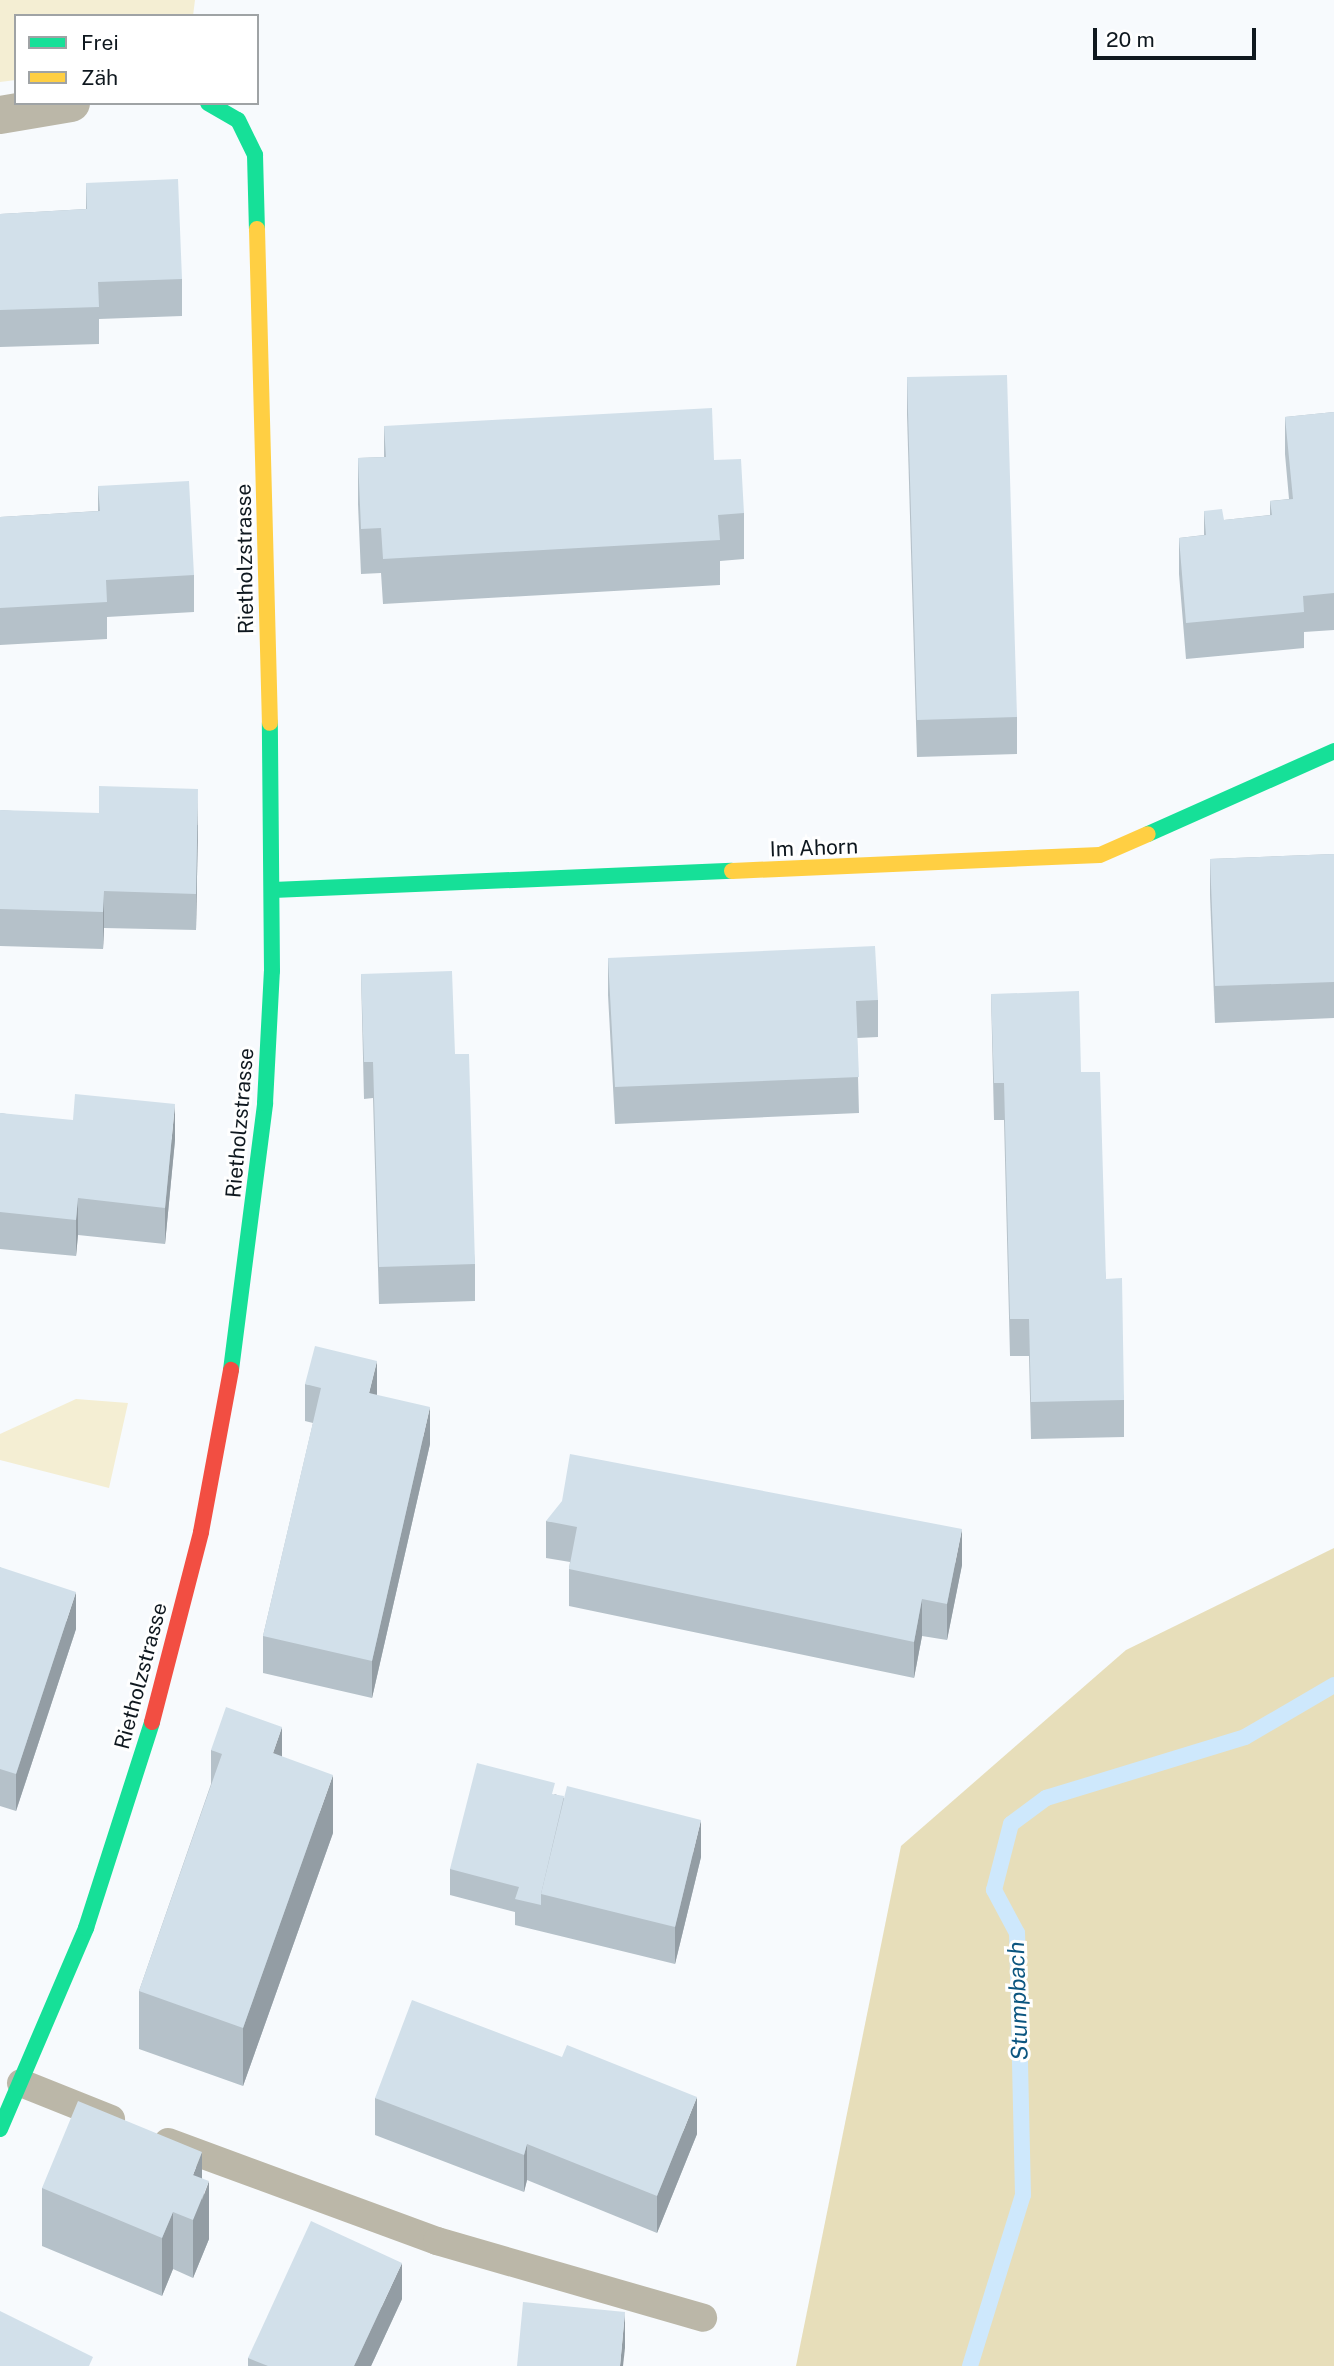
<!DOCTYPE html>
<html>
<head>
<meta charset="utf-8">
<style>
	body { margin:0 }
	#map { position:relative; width:1334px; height:2366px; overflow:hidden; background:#f7fafd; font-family:"Public Sans",sans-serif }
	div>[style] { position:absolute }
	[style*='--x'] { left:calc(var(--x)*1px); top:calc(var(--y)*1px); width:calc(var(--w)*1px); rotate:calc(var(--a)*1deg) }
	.green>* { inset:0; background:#f4eed3 }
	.forest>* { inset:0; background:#e7deba }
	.stream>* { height:16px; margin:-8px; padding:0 8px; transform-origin:8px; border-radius:8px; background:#cee8fc }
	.lane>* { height:28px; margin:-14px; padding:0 14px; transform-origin:14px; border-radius:14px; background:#bbb7a8 }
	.street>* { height:38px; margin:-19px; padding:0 19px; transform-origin:19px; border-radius:19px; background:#bbb7a8 }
	.fast>* { height:16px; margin:-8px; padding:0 8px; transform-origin:8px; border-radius:8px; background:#16e098 }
	.slow>* { height:16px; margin:-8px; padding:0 8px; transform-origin:8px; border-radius:8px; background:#ffcf43 }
	.jam>* { height:16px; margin:-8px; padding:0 8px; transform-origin:8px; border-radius:8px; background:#f24e42 }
	.wall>* { inset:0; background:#b5c1c9 }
	.shaded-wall>* { inset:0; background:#939da4 }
	.building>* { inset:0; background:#d2e0ea }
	span { translate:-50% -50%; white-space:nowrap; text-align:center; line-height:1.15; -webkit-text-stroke:6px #fff; paint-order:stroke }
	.street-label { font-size:21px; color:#0f181f }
	.water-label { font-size:23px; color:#0c5680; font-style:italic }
	.legend { position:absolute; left:14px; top:14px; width:245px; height:91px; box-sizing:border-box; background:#fff; border:2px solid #9fa3a5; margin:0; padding:9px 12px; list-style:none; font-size:21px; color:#0f181f }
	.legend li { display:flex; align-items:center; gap:14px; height:35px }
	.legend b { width:35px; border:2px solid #9fa3a5 }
	.scale { position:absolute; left:1093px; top:28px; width:163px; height:32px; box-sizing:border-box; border:4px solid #0f181f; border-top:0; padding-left:9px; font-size:21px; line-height:24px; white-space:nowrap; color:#0f181f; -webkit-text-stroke:5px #fff; paint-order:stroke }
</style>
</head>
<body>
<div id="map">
	<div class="green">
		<div style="clip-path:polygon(0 0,195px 0,193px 16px,16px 16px,16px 80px,0 82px)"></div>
		<div style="clip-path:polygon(76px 1399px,128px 1403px,109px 1488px,0 1460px,0 1434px)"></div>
	</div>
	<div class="forest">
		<div style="clip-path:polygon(1334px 1548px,1334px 2366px,796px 2366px,901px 1846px,1126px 1650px)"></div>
	</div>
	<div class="stream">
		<div style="--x:970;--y:2366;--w:179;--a:-72.8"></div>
		<div style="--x:1023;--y:2195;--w:262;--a:-91.3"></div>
		<div style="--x:1017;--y:1933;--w:49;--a:-118.1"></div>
		<div style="--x:994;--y:1890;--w:68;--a:-75.6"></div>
		<div style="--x:1011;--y:1824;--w:44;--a:-36.6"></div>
		<div style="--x:1046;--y:1798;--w:208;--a:-17"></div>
		<div style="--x:1245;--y:1737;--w:103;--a:-30.3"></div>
	</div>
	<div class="lane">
		<div style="--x:21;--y:2083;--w:97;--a:21.8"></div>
		<div style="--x:168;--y:2142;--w:287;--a:20.2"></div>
		<div style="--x:437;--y:2241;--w:277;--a:16.1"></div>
	</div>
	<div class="street">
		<div style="--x:0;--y:115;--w:72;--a:-9.6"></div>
	</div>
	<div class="fast">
		<div style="--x:208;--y:103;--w:34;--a:30"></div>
		<div style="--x:238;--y:120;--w:39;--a:64"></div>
		<div style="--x:255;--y:155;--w:74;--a:88.5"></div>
		<div style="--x:1148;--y:834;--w:204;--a:-24"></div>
		<div style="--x:273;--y:890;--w:459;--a:-2.4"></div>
		<div style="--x:231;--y:1370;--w:269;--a:-82.7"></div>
		<div style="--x:265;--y:1103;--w:132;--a:-87"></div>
		<div style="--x:272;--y:971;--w:248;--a:-90.5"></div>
		<div style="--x:0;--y:2129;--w:219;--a:-66.8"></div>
		<div style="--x:86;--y:1928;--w:216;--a:-72.2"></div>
	</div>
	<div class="slow">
		<div style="--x:257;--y:229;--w:494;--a:88.5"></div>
		<div style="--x:732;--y:871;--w:368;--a:-2.5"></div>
		<div style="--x:1100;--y:855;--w:52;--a:-23.6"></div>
	</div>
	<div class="jam">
		<div style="--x:152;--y:1722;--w:196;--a:-75.5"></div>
		<div style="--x:201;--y:1532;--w:165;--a:-79.5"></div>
	</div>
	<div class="wall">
		<div style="clip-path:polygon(86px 183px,182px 279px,182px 316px,99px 319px,99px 344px,0 347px,0 214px,86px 209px)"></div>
		<div style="clip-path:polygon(907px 377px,1017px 717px,1017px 754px,917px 757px,907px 414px)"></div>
		<div style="clip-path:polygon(1334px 412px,1334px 630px,1304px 632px,1304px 648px,1186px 659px,1179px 574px,1179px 538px,1204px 535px,1204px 511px,1224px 520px,1270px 515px,1270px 501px,1289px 499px,1285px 454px,1285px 417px)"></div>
		<div style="clip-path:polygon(384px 426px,714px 460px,744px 513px,744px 559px,720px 561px,720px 585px,383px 604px,381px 573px,361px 574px,358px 504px,358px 458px,384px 457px)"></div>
		<div style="clip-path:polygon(98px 486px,194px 575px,194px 612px,107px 617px,107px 639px,0 645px,0 517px,98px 511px)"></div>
		<div style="clip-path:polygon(0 810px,198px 825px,196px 930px,104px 928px,103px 949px,0 946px)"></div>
		<div style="clip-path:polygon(1334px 854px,1334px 1018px,1215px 1023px,1210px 895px,1210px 859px)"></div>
		<div style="clip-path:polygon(608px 958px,878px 1000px,878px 1037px,857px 1038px,859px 1113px,615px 1124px,608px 995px)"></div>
		<div style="clip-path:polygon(361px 974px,455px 1054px,475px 1264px,475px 1301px,379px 1304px,373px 1098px,364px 1099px)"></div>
		<div style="clip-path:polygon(991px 994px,1081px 1072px,1106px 1279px,1124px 1400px,1124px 1437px,1031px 1439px,1029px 1356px,1010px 1356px,1004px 1120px,994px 1120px)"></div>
		<div style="clip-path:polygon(0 1113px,175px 1140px,165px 1244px,78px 1235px,76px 1256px,0 1249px)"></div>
		<div style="clip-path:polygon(305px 1384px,377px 1395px,430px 1444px,372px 1698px,263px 1673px,263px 1636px,313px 1423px,305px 1421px)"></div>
		<div style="clip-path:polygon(546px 1521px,962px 1565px,947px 1640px,922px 1636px,914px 1678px,569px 1606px,569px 1569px,570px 1562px,546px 1558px)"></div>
		<div style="clip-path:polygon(0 1567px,76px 1629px,16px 1811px,0 1806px)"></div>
		<div style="clip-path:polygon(211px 1750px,282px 1757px,333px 1833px,243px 2086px,139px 2049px,139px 1991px,211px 1784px)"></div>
		<div style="clip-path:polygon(555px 1794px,701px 1857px,675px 1964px,515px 1925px,515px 1912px,450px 1895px,450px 1869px)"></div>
		<div style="clip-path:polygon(375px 2098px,697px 2134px,657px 2233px,527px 2180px,524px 2192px,375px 2135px)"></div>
		<div style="clip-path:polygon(202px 2178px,209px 2239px,193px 2278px,173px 2269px,162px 2296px,42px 2246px,42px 2188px)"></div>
		<div style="clip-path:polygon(402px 2299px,371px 2366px,248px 2366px,248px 2358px)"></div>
	</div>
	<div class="shaded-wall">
		<div style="clip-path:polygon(198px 789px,198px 825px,196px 930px,196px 894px)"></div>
		<div style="clip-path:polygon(104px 891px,104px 928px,103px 949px,103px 912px)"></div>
		<div style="clip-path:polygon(175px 1104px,175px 1140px,165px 1244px,165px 1208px)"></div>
		<div style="clip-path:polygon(78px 1198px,78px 1235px,76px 1256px,76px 1220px)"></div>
		<div style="clip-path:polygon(377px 1361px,377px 1398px,369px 1393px)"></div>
		<div style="clip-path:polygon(430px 1407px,430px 1444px,372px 1698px,372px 1661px)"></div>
		<div style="clip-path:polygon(962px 1529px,962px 1565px,947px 1640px,947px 1604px)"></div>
		<div style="clip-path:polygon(76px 1592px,76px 1629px,16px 1811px,16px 1774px)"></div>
		<div style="clip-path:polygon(922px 1599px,922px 1636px,914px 1678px,914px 1642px)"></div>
		<div style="clip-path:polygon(282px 1727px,282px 1785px,273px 1753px)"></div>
		<div style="clip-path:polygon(333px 1775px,333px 1833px,243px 2086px,243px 2028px)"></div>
		<div style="clip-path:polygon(701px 1820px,701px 1857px,675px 1964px,675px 1927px)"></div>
		<div style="clip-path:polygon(697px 2097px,697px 2134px,657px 2233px,657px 2196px)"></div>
		<div style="clip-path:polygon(527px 2144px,527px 2180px,524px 2192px,524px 2155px)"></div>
		<div style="clip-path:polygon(202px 2152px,202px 2200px,209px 2181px,209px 2239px,193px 2278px,193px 2175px)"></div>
		<div style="clip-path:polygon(173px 2212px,173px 2269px,162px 2296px,162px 2238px)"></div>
		<div style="clip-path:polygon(402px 2263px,402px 2299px,371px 2366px,354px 2366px)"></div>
		<div style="clip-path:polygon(625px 2312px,625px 2348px,623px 2366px,620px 2366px)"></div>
	</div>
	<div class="building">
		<div style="clip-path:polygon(178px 179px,182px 279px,98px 282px,99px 307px,0 310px,0 214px,87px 209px,86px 183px)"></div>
		<div style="clip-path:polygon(1007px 375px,1017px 717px,917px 720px,907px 377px)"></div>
		<div style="clip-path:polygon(712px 408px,714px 460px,741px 459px,744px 513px,718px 515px,720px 540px,383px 559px,381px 528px,361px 529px,358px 458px,386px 457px,384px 426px)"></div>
		<div style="clip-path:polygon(1334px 412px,1334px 593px,1303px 596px,1304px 612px,1186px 623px,1179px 538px,1206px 535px,1204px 511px,1222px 509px,1224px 520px,1272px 515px,1270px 501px,1293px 499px,1285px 417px)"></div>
		<div style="clip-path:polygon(189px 481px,194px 575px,106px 580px,107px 602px,0 608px,0 517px,100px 511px,98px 486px)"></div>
		<div style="clip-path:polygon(99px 786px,198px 789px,196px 894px,104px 891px,103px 912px,0 909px,0 810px,99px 813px)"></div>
		<div style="clip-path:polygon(1334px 854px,1334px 982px,1215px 986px,1210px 859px)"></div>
		<div style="clip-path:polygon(875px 946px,878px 1000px,856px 1001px,859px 1077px,615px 1087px,608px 958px)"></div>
		<div style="clip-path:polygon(452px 971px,455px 1054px,469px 1054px,475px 1264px,379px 1267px,373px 1062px,364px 1062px,361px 974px)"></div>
		<div style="clip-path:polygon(1079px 991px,1081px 1072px,1100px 1072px,1106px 1279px,1122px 1278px,1124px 1400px,1031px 1402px,1029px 1319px,1010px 1319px,1004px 1083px,994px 1083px,991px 994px)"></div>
		<div style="clip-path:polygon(75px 1094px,175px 1104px,165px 1208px,78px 1198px,76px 1220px,0 1212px,0 1113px,73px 1120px)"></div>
		<div style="clip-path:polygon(315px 1346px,377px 1361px,369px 1393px,430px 1407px,372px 1661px,263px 1636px,321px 1388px,305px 1384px)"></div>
		<div style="clip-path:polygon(570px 1454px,962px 1529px,947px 1604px,922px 1599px,914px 1642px,569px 1569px,577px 1527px,546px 1521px,562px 1501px)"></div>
		<div style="clip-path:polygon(0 1567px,76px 1592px,16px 1774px,0 1769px)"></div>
		<div style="clip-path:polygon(226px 1707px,282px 1727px,273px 1753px,333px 1775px,243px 2028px,139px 1991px,222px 1754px,211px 1750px)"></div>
		<div style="clip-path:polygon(477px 1763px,555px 1783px,552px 1794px,564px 1796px,541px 1894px,541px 1905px,515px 1899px,519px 1887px,450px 1869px)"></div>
		<div style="clip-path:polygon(567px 1786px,701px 1820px,675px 1927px,541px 1894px)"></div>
		<div style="clip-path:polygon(412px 2000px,562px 2057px,567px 2045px,697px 2097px,657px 2196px,527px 2144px,524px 2155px,375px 2098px)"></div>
		<div style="clip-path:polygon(78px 2101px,202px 2152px,193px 2175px,209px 2181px,193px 2220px,173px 2212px,162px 2238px,42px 2188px)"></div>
		<div style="clip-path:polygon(311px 2221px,402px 2263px,354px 2366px,268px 2366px,248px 2358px)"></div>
		<div style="clip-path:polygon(523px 2302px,625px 2312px,620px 2366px,517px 2366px)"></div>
		<div style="clip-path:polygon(0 2311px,93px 2357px,89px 2366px,0 2366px)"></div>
	</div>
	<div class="street-label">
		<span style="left:245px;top:559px;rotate:-91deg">Rietholzstrasse</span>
		<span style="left:814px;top:848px;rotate:-2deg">Im Ahorn</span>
		<span style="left:240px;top:1123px;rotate:-85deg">Rietholzstrasse</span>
		<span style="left:141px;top:1676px;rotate:-75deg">Rietholzstrasse</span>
	</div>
	<div class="water-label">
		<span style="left:1018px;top:2001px;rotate:-92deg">Stumpbach</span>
	</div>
	<ul class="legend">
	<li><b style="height:9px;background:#16e098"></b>Frei</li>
	<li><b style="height:9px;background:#ffcf43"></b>Zäh</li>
	</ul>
	<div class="scale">20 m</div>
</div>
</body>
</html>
